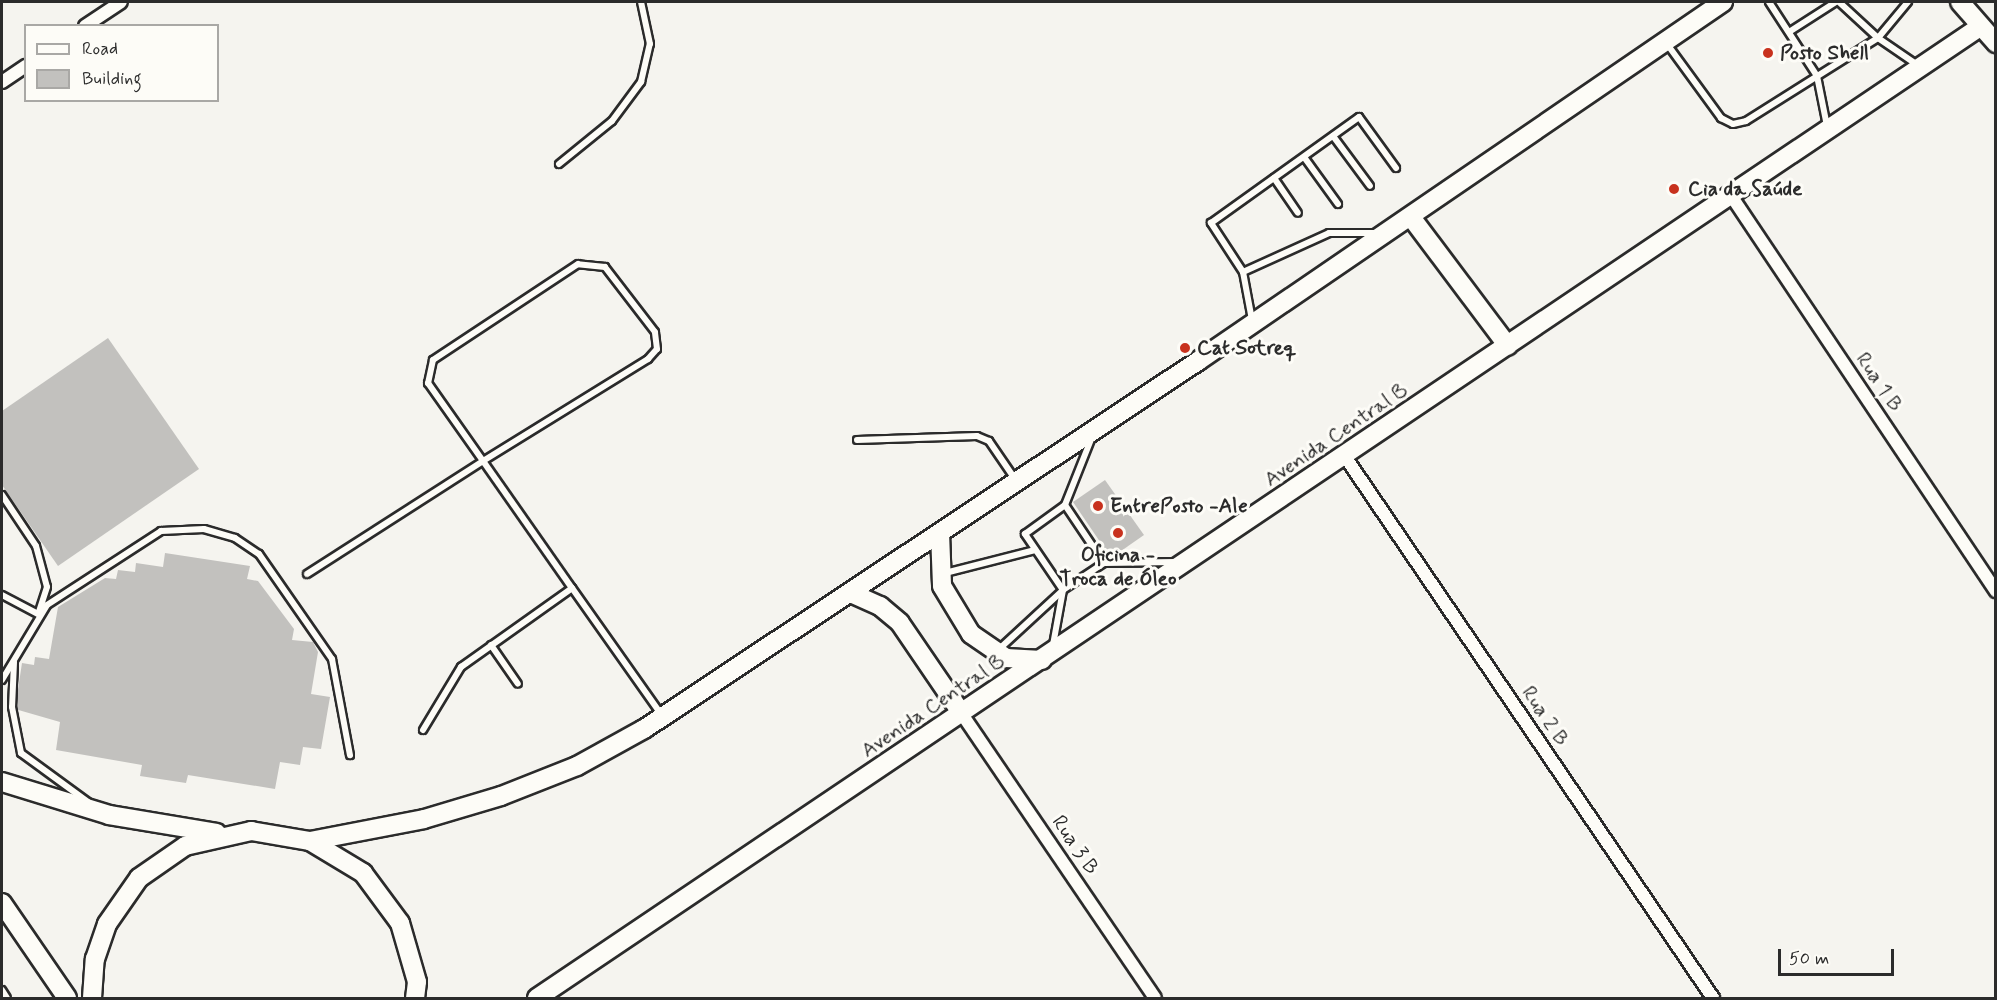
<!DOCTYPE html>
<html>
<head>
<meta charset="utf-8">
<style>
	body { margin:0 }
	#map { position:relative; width:1997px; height:1000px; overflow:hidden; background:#f5f4ef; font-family:Mynerve,sans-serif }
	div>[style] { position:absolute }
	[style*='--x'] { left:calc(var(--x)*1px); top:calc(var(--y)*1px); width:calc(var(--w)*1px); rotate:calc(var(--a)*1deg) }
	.building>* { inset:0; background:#c2c1be }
	.roads { filter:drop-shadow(2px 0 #2b2b2b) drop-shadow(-2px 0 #2b2b2b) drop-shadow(0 2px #2b2b2b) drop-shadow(0 -2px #2b2b2b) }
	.lane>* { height:6px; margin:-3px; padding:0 3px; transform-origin:3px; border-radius:3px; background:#fdfcf7 }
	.street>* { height:12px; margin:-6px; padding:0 6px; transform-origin:6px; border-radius:6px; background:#fdfcf7 }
	.secondary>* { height:18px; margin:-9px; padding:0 9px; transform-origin:9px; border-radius:9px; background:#fdfcf7 }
	.dots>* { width:16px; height:16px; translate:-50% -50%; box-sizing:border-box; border:3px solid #fdfcf7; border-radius:50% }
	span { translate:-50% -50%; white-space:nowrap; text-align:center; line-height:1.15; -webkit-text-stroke:6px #fdfcf7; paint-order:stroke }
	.poi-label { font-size:21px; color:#2b2b2b; font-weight:700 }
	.left { translate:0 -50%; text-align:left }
	.street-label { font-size:21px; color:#2b2b2b }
	.frame { position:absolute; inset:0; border:3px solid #2b2b2b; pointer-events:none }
	.legend { position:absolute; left:24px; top:24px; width:195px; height:78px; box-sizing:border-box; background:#fdfcf7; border:2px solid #a9a8a5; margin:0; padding:8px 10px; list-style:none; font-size:18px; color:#2b2b2b }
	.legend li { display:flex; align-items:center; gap:12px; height:30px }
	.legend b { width:30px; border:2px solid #a9a8a5 }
	.scale { position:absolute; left:1778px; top:949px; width:116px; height:27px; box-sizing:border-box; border:3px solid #2b2b2b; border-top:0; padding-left:8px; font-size:18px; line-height:21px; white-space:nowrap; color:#2b2b2b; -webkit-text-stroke:4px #fdfcf7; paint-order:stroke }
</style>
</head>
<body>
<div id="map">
	<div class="building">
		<div style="clip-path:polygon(108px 338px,199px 469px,58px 566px,2px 485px,2px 411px)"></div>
		<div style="clip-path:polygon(1105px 480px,1144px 535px,1111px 558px,1073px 502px)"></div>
		<div style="clip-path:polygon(165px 553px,250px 566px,247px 579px,258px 581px,294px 629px,292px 640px,313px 642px,318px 652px,311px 694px,330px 697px,321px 749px,303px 747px,300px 765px,280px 762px,275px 789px,188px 775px,186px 783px,140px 776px,142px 765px,56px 750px,60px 722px,15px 709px,22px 663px,34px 665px,35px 657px,49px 659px,58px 607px,105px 578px,116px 579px,118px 570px,135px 572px,136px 563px,163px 567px)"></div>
	</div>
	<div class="roads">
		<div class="lane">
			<div style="--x:1769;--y:2;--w:88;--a:57"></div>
			<div style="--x:1817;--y:76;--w:51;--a:78.7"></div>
			<div style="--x:1839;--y:2;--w:53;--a:42.7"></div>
			<div style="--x:1878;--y:38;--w:50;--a:34.3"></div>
			<div style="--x:1789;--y:32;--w:56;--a:-32.6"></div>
			<div style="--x:1667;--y:44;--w:92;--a:53.9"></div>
			<div style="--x:1721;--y:118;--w:13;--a:27"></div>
			<div style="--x:1733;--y:124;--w:13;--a:-13"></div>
			<div style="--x:1746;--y:121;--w:156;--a:-32.2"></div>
			<div style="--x:1878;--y:38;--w:47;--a:-50.2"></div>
			<div style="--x:1333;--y:136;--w:62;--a:53.5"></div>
			<div style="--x:1304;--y:157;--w:58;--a:54.1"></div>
			<div style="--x:559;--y:164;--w:68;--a:-39.1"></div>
			<div style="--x:612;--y:121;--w:49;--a:-53.4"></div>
			<div style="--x:641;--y:82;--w:39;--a:-77"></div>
			<div style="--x:650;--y:44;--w:43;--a:-102.1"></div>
			<div style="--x:1274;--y:178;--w:42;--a:55.6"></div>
			<div style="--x:1243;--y:272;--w:59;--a:-123.1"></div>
			<div style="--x:1211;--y:223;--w:182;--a:-35.6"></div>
			<div style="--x:1359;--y:117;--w:63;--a:54"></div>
			<div style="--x:1252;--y:320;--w:49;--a:-100.6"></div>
			<div style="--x:1243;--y:272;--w:94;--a:-24.4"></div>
			<div style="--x:1329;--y:233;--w:47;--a:0"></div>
			<div style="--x:1092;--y:437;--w:73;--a:111.7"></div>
			<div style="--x:1065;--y:505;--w:70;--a:56.1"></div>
			<div style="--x:1104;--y:563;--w:72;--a:-0.8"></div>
			<div style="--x:857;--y:440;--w:120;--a:-1.9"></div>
			<div style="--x:977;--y:436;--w:13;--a:23"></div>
			<div style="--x:989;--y:441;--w:46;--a:55.6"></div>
			<div style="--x:2;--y:495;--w:61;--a:56.3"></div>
			<div style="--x:36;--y:546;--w:42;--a:75"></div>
			<div style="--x:47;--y:587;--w:28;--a:108"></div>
			<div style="--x:38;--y:614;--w:41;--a:-152.2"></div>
			<div style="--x:945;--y:573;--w:93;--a:-14.3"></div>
			<div style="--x:307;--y:574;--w:209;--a:-32.7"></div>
			<div style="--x:483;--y:461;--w:194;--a:-31.7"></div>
			<div style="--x:648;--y:359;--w:13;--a:-48"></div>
			<div style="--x:657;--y:349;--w:17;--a:-97"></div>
			<div style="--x:655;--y:332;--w:82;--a:-127.6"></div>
			<div style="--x:605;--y:267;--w:27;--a:-174"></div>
			<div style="--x:578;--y:264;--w:174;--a:146.5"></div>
			<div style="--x:433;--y:360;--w:24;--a:102"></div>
			<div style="--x:428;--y:383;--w:95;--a:54.8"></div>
			<div style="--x:483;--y:461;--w:155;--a:55"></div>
			<div style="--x:572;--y:588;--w:154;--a:54.8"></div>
			<div style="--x:491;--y:645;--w:47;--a:55.3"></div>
			<div style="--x:1053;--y:645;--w:56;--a:-79.7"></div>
			<div style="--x:1063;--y:590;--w:68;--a:-124.2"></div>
			<div style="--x:1025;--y:534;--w:49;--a:-35.9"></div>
			<div style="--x:997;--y:651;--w:90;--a:-42.7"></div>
			<div style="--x:1063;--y:590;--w:49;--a:-33.4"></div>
			<div style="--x:14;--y:662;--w:45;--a:92.5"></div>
			<div style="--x:12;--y:707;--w:47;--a:78.9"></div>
			<div style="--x:21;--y:753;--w:83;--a:36.2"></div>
			<div style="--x:2;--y:680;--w:87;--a:-59"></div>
			<div style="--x:47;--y:605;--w:136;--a:-33"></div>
			<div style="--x:161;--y:531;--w:43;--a:-2.7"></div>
			<div style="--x:204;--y:529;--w:32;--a:16"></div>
			<div style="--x:235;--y:538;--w:29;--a:34"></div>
			<div style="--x:259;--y:554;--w:128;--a:55.2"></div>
			<div style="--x:332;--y:659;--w:98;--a:79.4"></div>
			<div style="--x:423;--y:730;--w:74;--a:-58.9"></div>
			<div style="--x:461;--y:667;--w:136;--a:-35.4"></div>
			<div style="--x:2;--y:990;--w:9;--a:58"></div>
		</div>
		<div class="street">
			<div style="--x:85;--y:26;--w:43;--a:-33.7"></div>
			<div style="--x:2;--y:82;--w:29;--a:-34"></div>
			<div style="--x:1730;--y:194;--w:478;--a:56.2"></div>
			<div style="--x:1344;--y:455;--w:657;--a:55.8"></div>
			<div style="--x:962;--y:714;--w:343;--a:55.8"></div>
		</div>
		<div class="secondary">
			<div style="--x:1960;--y:2;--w:55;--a:48.7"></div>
			<div style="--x:1411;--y:217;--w:161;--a:53.1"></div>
			<div style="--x:940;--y:533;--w:53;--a:87.8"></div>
			<div style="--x:942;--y:586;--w:56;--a:58.9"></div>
			<div style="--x:971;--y:634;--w:42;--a:34.4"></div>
			<div style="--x:1006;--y:658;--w:36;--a:3"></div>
			<div style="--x:853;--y:594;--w:30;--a:24"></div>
			<div style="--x:880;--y:606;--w:26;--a:40"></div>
			<div style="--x:900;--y:623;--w:110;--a:55.7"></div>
			<div style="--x:2;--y:782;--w:112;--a:17.1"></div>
			<div style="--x:109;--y:815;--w:109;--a:9.5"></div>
			<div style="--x:310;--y:841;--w:116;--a:-10.9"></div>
			<div style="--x:424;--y:819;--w:80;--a:-16.6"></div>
			<div style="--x:501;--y:796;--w:82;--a:-21.5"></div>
			<div style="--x:577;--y:766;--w:77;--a:-28.9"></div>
			<div style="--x:644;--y:729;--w:665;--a:-33.59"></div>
			<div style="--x:1198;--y:361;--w:636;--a:-34.36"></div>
			<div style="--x:2;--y:903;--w:115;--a:55.6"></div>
			<div style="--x:92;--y:998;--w:39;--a:-86"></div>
			<div style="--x:95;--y:959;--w:37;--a:-71"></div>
			<div style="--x:107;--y:924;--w:56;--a:-55.2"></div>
			<div style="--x:139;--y:878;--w:56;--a:-34.8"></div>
			<div style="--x:185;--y:846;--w:68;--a:-12.8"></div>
			<div style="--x:251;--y:831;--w:60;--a:9.6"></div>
			<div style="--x:310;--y:841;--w:62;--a:31.1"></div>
			<div style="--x:363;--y:873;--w:62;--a:53.5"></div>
			<div style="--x:400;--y:923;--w:61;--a:73.9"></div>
			<div style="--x:417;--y:982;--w:16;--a:97"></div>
			<div style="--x:537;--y:998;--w:1739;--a:-33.94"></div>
		</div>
	</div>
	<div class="dots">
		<div style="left:1768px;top:53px;background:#c8321e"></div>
		<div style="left:1674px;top:189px;background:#c8321e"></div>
		<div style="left:1185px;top:348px;background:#c8321e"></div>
		<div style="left:1098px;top:506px;background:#c8321e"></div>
		<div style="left:1118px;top:533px;background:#c8321e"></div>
	</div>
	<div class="poi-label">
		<span class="left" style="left:1780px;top:53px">Posto Shell</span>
		<span class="left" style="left:1688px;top:189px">Cia da Saúde</span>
		<span class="left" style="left:1197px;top:348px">Cat Sotreq</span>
		<span class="left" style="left:1110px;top:506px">EntrePosto -Ale</span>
		<span style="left:1118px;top:567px">Oficina -<br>Troca de Óleo</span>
	</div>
	<div class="street-label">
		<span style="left:1879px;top:382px;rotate:56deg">Rua 1 B</span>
		<span style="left:1336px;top:435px;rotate:-34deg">Avenida Central B</span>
		<span style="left:933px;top:706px;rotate:-34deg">Avenida Central B</span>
		<span style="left:1545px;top:716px;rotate:56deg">Rua 2 B</span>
		<span style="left:1075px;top:845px;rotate:56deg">Rua 3 B</span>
	</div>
	<div class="frame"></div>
	<ul class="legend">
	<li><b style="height:8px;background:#fdfcf7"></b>Road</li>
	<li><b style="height:16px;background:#c2c1be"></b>Building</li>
	</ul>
	<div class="scale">50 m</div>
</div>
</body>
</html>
